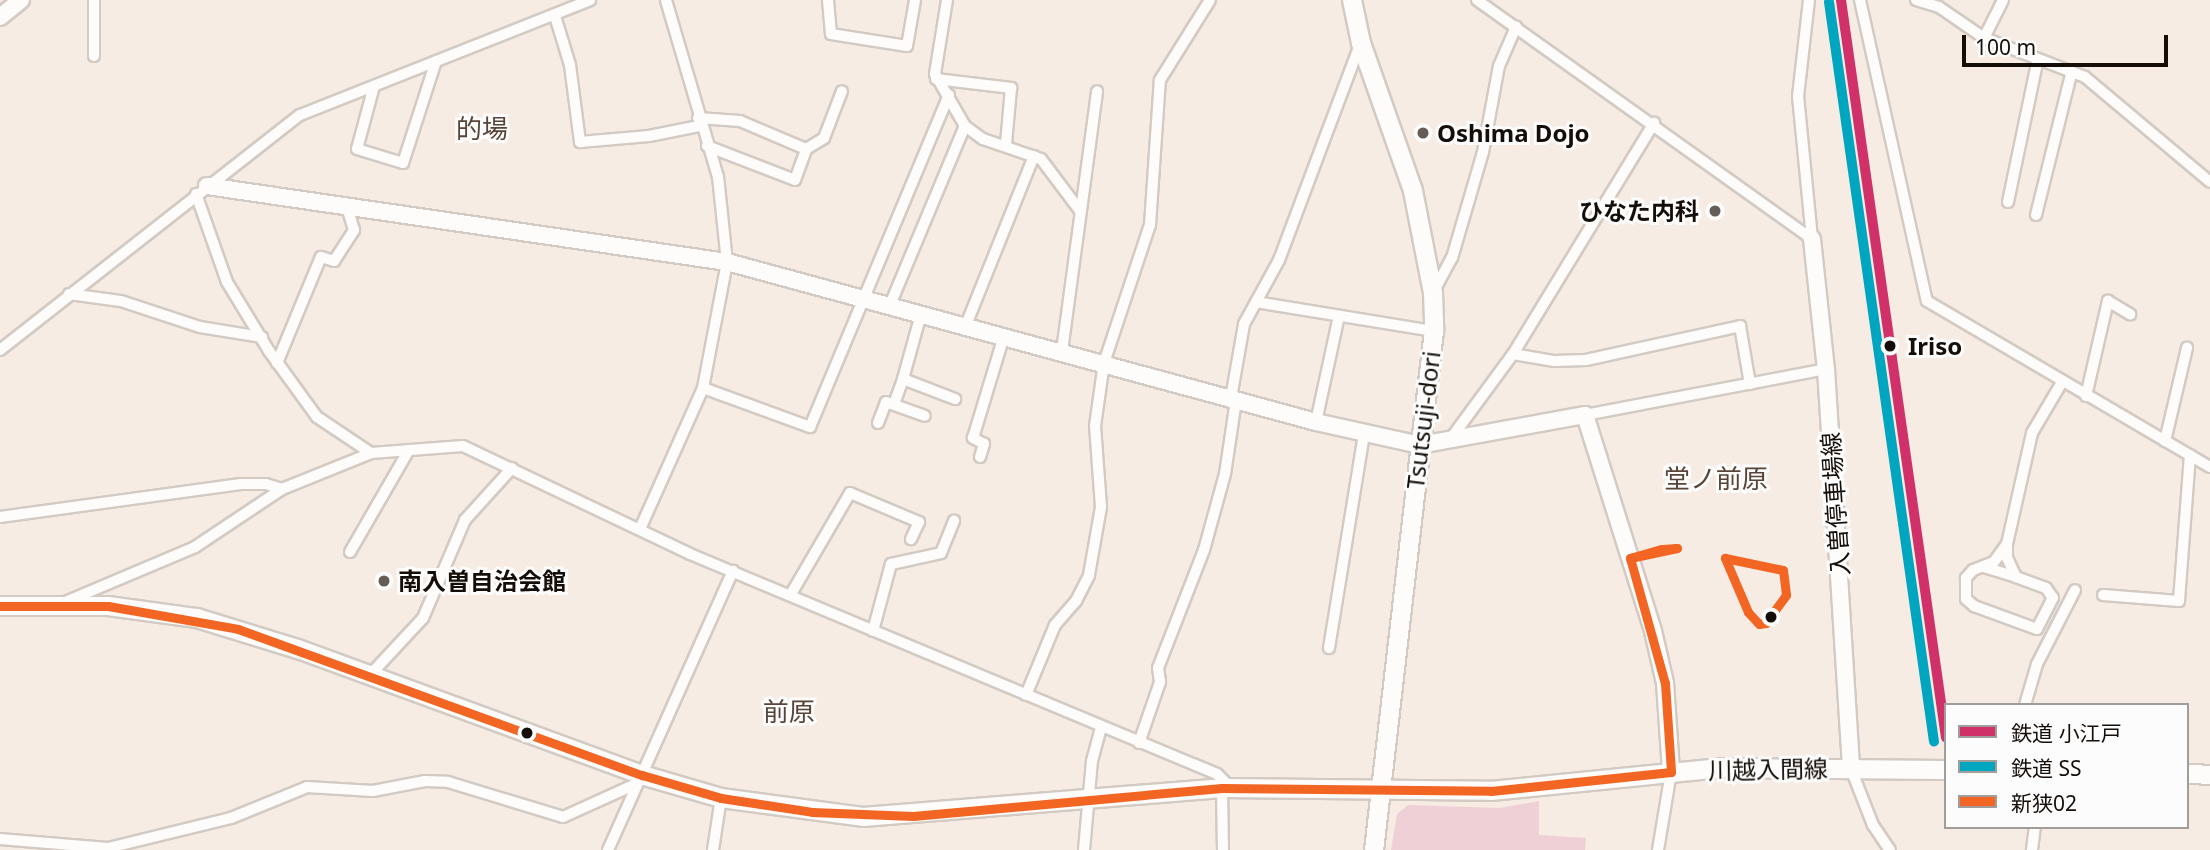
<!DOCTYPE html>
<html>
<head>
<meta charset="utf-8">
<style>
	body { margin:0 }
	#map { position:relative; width:2210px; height:850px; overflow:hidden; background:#f6ece4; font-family:"Noto Sans","Noto Sans JP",sans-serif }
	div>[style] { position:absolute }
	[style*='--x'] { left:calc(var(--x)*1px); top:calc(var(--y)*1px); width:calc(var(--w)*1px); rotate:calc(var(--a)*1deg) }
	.green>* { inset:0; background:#f0d0d7 }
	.roads { filter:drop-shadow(2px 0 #d2cac3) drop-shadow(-2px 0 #d2cac3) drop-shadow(0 2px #d2cac3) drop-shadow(0 -2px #d2cac3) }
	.street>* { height:10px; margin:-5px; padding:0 5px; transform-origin:5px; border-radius:5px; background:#fefcfb }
	.secondary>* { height:16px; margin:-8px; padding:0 8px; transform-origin:8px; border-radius:8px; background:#fefcfb }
	.primary>* { height:18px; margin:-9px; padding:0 9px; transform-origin:9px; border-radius:9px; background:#fefcfb }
	.bus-1>* { height:9px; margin:-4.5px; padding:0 4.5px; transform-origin:4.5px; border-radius:4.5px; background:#f26522 }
	.rail-1>* { height:10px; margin:-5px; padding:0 5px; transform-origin:5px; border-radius:5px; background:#d13169 }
	.rail-2>* { height:10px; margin:-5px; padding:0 5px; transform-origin:5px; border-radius:5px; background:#00a6bf }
	.dots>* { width:19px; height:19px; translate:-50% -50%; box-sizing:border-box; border:4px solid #fcfcfc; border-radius:50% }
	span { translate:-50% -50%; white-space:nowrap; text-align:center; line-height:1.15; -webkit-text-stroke:6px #fcfcfc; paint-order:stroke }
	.poi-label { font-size:24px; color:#150e08; font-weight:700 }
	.left { translate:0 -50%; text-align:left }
	.right { translate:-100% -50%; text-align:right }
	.stop-label { font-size:24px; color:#150e08; font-weight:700 }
	.street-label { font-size:24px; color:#150e08 }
	.neighbourhood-label { font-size:26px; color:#584537 }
	.legend { position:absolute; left:1944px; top:703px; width:245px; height:126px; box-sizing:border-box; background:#fcfcfc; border:2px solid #a09d9a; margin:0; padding:9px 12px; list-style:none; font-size:21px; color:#150e08 }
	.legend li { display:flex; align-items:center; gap:14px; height:35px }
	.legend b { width:35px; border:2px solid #a09d9a }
	.scale { position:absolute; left:1962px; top:35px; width:206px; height:32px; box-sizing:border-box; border:4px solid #150e08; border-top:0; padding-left:9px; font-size:21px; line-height:24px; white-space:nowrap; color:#150e08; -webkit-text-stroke:5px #fcfcfc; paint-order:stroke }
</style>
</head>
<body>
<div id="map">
	<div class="green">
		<div style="clip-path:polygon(1539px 801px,1539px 835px,1586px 838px,1585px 850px,1391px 850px,1397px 814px,1408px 805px,1499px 808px)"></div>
	</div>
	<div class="roads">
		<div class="street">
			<div style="--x:94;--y:0;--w:56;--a:90"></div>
			<div style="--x:828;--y:0;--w:34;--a:85"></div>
			<div style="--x:831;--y:34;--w:77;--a:9"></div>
			<div style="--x:907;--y:46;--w:47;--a:-80.1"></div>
			<div style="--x:1477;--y:0;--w:412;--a:35.5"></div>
			<div style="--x:1809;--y:0;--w:97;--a:96.5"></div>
			<div style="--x:1798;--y:96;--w:144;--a:84.4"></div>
			<div style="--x:1860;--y:0;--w:308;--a:77.5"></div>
			<div style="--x:1927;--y:301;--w:328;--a:30.4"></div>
			<div style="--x:1916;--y:0;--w:24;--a:17"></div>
			<div style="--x:1939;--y:7;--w:55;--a:34.6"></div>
			<div style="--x:1984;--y:38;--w:108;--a:21.1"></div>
			<div style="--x:2085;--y:77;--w:163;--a:40"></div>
			<div style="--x:555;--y:16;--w:51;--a:73"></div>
			<div style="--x:570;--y:65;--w:78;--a:82.6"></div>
			<div style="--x:580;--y:142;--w:69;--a:-5"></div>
			<div style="--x:649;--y:136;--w:51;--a:-11.3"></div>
			<div style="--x:1984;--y:38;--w:42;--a:-63.4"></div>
			<div style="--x:936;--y:79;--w:76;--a:6.8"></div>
			<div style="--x:1011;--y:88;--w:56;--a:95.1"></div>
			<div style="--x:374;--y:86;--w:65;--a:105.1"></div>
			<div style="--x:357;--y:149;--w:48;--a:16.9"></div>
			<div style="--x:403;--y:163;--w:107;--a:-72.1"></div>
			<div style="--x:698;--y:118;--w:42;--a:4.1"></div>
			<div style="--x:740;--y:121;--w:72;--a:23"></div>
			<div style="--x:806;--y:149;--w:21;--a:-31"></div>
			<div style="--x:824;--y:138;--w:50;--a:-69"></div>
			<div style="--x:965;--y:126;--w:22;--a:36"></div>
			<div style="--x:983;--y:139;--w:61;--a:19"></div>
			<div style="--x:1041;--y:159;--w:66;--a:53"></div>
			<div style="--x:707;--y:146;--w:94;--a:21.1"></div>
			<div style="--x:795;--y:180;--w:33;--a:-70"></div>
			<div style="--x:196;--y:194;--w:93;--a:70.6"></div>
			<div style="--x:227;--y:282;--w:81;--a:58.7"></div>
			<div style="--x:269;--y:351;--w:82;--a:54"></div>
			<div style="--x:317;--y:417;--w:65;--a:33.7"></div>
			<div style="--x:371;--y:453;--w:92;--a:-4.4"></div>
			<div style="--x:463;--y:446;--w:251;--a:25.4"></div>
			<div style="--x:690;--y:554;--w:571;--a:22.66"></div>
			<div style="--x:1217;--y:774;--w:20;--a:45"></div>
			<div style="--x:2008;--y:202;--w:146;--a:-78.2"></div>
			<div style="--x:2036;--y:215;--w:148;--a:-76"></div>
			<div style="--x:1433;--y:293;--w:40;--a:-62"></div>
			<div style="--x:1452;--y:258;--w:110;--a:-73.7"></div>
			<div style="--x:1483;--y:152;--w:87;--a:-79.5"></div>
			<div style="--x:1499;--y:66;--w:43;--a:-66.4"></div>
			<div style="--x:69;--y:294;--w:52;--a:7.7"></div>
			<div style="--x:121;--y:301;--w:83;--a:18.2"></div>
			<div style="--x:200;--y:327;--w:63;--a:9.2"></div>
			<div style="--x:1256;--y:302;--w:180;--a:9.3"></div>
			<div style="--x:890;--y:305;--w:194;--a:-67.3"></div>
			<div style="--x:965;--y:126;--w:60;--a:-120"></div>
			<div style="--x:935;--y:74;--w:75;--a:-80.8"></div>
			<div style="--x:966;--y:325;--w:182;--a:-68.1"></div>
			<div style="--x:0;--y:350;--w:381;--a:-38.1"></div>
			<div style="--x:300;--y:115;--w:312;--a:-21.6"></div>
			<div style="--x:1062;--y:351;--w:262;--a:-82.3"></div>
			<div style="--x:1513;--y:354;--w:42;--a:9.7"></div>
			<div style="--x:1554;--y:361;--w:32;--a:-2"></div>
			<div style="--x:1586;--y:360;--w:158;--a:-12.4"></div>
			<div style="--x:1740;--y:326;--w:59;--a:80.2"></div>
			<div style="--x:277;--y:363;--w:115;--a:-67.5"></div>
			<div style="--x:321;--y:257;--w:14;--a:17"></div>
			<div style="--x:334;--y:261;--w:37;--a:-57"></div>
			<div style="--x:354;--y:230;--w:24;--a:-107"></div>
			<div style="--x:903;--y:379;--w:67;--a:-74.5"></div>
			<div style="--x:703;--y:388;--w:114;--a:20"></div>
			<div style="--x:810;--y:427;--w:360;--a:-67.3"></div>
			<div style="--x:2086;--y:396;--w:98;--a:-77"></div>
			<div style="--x:2108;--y:301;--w:26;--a:31"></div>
			<div style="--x:1231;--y:398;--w:75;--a:-80"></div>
			<div style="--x:1244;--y:324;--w:73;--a:-61.3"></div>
			<div style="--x:1279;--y:260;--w:230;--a:-69.4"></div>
			<div style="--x:894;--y:404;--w:27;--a:-70"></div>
			<div style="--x:903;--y:379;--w:56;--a:21"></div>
			<div style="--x:1585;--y:415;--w:245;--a:-10.8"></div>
			<div style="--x:1316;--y:422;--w:108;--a:-77.8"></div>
			<div style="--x:878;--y:423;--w:22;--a:-69"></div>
			<div style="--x:886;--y:402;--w:41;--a:19.7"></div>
			<div style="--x:1449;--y:441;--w:108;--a:-53.7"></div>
			<div style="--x:1513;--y:354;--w:271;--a:-58.6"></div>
			<div style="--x:2165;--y:441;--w:96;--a:-76.7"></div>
			<div style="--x:980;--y:457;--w:14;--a:-73"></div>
			<div style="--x:984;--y:444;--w:13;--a:-151"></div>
			<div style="--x:973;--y:438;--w:107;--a:-73.1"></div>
			<div style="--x:0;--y:517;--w:243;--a:-7.8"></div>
			<div style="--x:241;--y:484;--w:25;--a:0"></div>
			<div style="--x:266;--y:484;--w:17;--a:17"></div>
			<div style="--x:640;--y:529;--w:154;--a:-65.9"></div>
			<div style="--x:703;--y:388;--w:128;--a:-79.2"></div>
			<div style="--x:727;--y:262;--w:85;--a:-96"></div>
			<div style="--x:718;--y:177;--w:184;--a:-106.4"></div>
			<div style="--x:2007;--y:544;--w:22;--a:126"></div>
			<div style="--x:1994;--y:562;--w:22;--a:159"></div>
			<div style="--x:1973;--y:570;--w:11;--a:131"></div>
			<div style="--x:1966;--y:578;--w:21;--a:90"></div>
			<div style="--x:1966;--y:599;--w:11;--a:41"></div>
			<div style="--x:1974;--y:606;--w:67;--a:20.1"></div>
			<div style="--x:2037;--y:629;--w:35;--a:-63"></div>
			<div style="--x:2053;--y:598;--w:12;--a:-125"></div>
			<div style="--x:2046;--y:588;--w:32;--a:-160"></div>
			<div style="--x:2016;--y:577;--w:21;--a:-115"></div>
			<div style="--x:2007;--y:558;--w:14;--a:-90"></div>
			<div style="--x:2007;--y:544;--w:114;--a:-77.3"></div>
			<div style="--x:2032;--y:433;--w:59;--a:-59.5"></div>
			<div style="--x:350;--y:552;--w:118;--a:-60"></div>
			<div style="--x:1984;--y:567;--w:34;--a:17"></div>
			<div style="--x:791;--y:594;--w:117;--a:-59.7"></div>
			<div style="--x:850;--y:493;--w:75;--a:22.8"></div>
			<div style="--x:919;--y:522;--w:19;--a:115"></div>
			<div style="--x:2103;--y:595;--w:76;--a:4.5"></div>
			<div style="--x:2179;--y:601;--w:146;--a:-85.7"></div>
			<div style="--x:65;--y:602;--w:141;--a:-22.9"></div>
			<div style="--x:195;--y:547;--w:105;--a:-33.7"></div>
			<div style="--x:282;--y:489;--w:96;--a:-22"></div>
			<div style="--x:873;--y:631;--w:69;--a:-75"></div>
			<div style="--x:891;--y:564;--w:51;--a:-12.4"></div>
			<div style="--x:941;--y:553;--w:35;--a:-68"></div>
			<div style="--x:1329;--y:648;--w:217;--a:-80.7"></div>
			<div style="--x:370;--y:675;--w:78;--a:-47.1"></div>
			<div style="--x:423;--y:618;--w:107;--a:-66.8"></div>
			<div style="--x:465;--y:520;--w:70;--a:-47.9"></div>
			<div style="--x:1026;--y:695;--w:76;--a:-67.5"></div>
			<div style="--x:1055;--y:625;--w:32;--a:-49"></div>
			<div style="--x:1076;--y:601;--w:29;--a:-63"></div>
			<div style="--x:1089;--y:575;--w:69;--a:-80"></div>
			<div style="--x:1101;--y:507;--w:81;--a:-94.2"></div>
			<div style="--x:1095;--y:426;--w:64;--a:-81.9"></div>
			<div style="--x:1104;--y:363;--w:145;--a:-71.6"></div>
			<div style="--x:1150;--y:225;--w:145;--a:-86.1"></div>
			<div style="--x:1160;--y:80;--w:94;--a:-58"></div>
			<div style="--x:2025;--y:705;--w:43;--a:-73.7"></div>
			<div style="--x:2037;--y:664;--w:83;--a:-62.8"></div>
			<div style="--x:1139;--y:743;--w:65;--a:-71"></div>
			<div style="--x:1160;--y:682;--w:14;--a:-98"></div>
			<div style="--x:1158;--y:668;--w:127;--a:-68.7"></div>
			<div style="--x:1204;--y:550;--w:79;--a:-74.6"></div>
			<div style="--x:1225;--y:474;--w:75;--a:-81.5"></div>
			<div style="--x:1851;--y:769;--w:60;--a:68.6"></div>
			<div style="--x:1873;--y:825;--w:30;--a:56"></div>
			<div style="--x:1222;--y:788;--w:62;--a:89.1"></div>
			<div style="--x:0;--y:839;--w:108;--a:4.8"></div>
			<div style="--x:108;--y:848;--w:127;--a:-13.7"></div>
			<div style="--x:231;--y:818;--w:82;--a:-22.2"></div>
			<div style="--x:307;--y:787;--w:66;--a:3.5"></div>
			<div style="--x:373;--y:791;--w:53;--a:-10.9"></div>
			<div style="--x:425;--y:781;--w:23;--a:2"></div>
			<div style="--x:448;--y:782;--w:120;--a:16.9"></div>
			<div style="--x:563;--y:817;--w:82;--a:-24.4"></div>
			<div style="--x:608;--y:850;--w:306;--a:-65.9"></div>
			<div style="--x:713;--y:850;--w:53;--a:-81.3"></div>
			<div style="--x:1084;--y:850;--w:89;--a:-84.9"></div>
			<div style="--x:1092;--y:761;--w:35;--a:-75"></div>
			<div style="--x:1658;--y:850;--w:79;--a:-80.5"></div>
			<div style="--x:2032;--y:850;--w:23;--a:-83"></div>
		</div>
		<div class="secondary">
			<div style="--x:0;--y:17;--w:27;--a:-39"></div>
			<div style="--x:207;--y:186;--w:526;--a:8.32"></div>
			<div style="--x:727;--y:262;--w:610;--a:15.2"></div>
			<div style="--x:1316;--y:422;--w:107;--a:12.5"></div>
			<div style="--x:1420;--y:445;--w:168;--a:-10.3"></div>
			<div style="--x:1585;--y:415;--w:226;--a:72.5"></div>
			<div style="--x:1653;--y:631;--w:53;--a:77"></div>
			<div style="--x:1665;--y:683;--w:89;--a:86.1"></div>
			<div style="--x:1812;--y:239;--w:131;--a:83.9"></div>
			<div style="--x:1826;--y:369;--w:401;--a:86.4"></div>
		</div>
		<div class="primary">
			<div style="--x:1352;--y:0;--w:44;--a:78.2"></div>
			<div style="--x:1361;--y:43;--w:157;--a:70.6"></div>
			<div style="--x:1413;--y:191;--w:104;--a:78.9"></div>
			<div style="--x:1433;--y:293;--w:38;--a:88"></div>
			<div style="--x:1434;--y:331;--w:522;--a:96.59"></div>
			<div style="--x:0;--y:606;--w:108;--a:0"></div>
			<div style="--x:108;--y:606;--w:90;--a:7.7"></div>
			<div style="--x:197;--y:618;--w:106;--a:17.1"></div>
			<div style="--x:298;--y:649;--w:366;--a:20.1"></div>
			<div style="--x:642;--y:775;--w:82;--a:16.2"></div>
			<div style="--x:721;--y:798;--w:143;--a:7.6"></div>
			<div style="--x:863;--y:817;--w:360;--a:-4.6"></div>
			<div style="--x:1222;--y:788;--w:269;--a:0.6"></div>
			<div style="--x:1491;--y:791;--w:231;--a:-5.7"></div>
			<div style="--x:1721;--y:768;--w:225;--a:0.5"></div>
			<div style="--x:2187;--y:774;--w:23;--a:2"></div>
		</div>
	</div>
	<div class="bus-1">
		<div style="--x:1677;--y:548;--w:48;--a:168"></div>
		<div style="--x:1630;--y:558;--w:33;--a:-16"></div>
		<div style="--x:1662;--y:549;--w:15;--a:-4"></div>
		<div style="--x:1630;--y:558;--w:130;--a:74.4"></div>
		<div style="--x:1665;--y:683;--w:89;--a:86.1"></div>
		<div style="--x:1725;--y:558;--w:59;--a:11.7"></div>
		<div style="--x:1783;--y:570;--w:25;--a:83"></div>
		<div style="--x:1786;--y:595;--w:34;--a:126"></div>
		<div style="--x:1766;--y:623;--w:7;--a:172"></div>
		<div style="--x:1759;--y:624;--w:16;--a:-133"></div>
		<div style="--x:1748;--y:612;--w:59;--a:-113.1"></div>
		<div style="--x:0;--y:606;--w:108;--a:0"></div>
		<div style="--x:108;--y:606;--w:132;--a:10"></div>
		<div style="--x:238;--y:629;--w:430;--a:19.9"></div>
		<div style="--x:642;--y:775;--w:82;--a:16.2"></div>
		<div style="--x:721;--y:798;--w:92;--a:8.7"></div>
		<div style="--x:812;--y:812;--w:101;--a:2.3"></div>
		<div style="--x:913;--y:816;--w:310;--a:-5.2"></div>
		<div style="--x:1222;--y:788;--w:269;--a:0.6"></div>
		<div style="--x:1491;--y:791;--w:181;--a:-6"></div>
	</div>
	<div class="rail-1">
		<div style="--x:1841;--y:0;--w:745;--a:81.9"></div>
	</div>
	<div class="rail-2">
		<div style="--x:1829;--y:2;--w:747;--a:81.92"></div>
	</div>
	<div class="dots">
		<div style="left:1423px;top:133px;background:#645c55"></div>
		<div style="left:1715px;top:211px;background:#645c55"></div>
		<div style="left:1890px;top:346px;background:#150e08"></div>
		<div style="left:384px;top:581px;background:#645c55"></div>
		<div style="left:1771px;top:617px;background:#150e08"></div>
		<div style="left:527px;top:733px;background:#150e08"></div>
	</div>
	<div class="poi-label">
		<span class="left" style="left:1437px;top:133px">Oshima Dojo</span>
		<span class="right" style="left:1699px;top:211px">ひなた内科</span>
		<span class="left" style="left:398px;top:581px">南入曽自治会館</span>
	</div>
	<div class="stop-label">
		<span class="left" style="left:1908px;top:346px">Iriso</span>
	</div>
	<div class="street-label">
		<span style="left:1423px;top:420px;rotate:-83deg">Tsutsuji-dori</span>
		<span style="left:1835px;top:504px;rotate:-94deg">入曽停車場線</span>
		<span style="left:1768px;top:769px;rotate:-1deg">川越入間線</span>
	</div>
	<div class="neighbourhood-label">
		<span style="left:482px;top:129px">的場</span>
		<span style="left:1716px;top:479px">堂ノ前原</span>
		<span style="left:789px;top:712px">前原</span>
	</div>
	<ul class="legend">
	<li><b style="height:9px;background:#d13169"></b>鉄道 小江戸</li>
	<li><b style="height:9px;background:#00a6bf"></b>鉄道 SS</li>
	<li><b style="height:9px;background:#f26522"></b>新狭02</li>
	</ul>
	<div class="scale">100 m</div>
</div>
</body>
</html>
